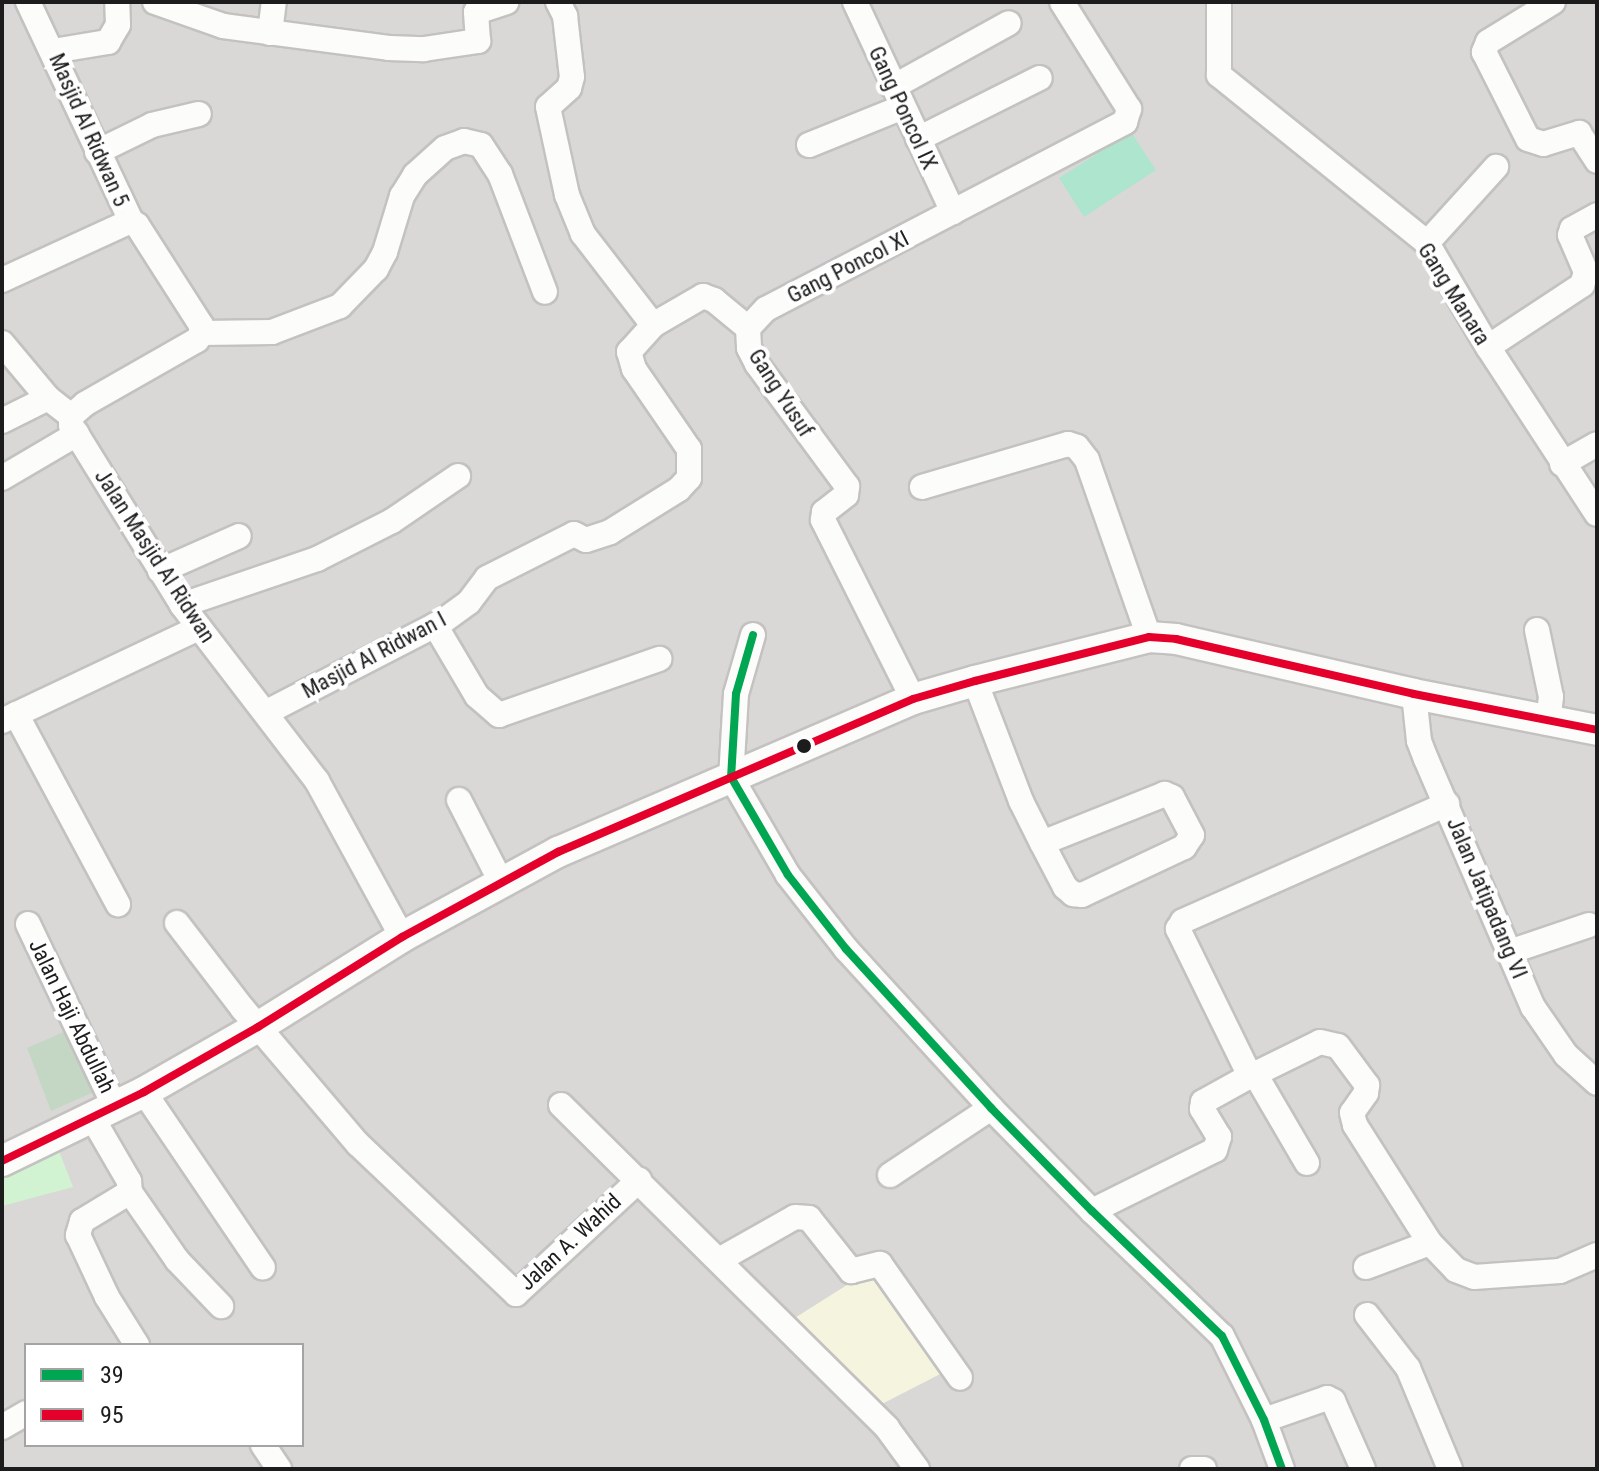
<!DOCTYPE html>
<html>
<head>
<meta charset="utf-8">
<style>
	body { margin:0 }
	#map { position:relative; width:1599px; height:1471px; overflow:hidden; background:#ebe9e5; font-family:"Roboto Condensed",sans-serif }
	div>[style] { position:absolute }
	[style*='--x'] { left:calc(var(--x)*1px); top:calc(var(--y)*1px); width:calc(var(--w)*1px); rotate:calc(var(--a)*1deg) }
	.residential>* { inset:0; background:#dad8d6 }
	.education>* { inset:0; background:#f5f5df }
	.religious>* { inset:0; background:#d9d8d6 }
	.cemetery>* { inset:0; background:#c3d7c4 }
	.park>* { inset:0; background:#d1f3d2 }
	.pitch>* { inset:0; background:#ade5cf }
	.roads { filter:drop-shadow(2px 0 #c3c2c1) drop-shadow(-2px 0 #c3c2c1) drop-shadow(0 2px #c3c2c1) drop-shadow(0 -2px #c3c2c1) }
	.minor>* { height:24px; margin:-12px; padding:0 12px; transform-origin:12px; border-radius:12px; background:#fcfcfb }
	.tertiary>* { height:30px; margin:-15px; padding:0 15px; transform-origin:15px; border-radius:15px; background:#fcfcfb }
	.bus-1>* { height:8px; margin:-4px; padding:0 4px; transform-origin:4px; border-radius:4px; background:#00a651 }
	.bus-2>* { height:8px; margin:-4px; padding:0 4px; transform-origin:4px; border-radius:4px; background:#e4002b }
	.dots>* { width:22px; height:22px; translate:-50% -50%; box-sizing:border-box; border:4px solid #fff; border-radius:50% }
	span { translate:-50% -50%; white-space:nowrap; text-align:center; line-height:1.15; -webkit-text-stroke:8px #fff; paint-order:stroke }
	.street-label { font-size:22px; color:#1c1c1c }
	.frame { position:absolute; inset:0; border:4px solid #1c1c1c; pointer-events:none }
	.legend { position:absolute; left:24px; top:1343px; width:280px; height:104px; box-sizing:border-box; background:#fff; border:2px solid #a4a4a4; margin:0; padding:10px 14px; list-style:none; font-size:24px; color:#1c1c1c }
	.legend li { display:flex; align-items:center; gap:16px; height:40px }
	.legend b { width:40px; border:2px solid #a4a4a4 }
</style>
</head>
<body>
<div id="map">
	<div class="residential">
		<div style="clip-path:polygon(evenodd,2px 2px,1597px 2px,1597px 1469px,2px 1469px,2px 2px,26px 1345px,302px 1345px,302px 1445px,26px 1445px,26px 1345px)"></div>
	</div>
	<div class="education">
		<div style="clip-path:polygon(877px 1266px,946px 1371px,876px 1407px,790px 1321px)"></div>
	</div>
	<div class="religious">
		<div style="clip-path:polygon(729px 589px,747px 623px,726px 652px,701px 610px)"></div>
	</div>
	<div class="cemetery">
		<div style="clip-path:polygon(64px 1032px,96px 1091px,51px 1111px,27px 1048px)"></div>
	</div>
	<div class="park">
		<div style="clip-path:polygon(59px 1151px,73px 1187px,2px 1206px,2px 1167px)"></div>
	</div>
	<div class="pitch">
		<div style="clip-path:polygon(1131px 132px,1156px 170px,1084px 217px,1059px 178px)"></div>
	</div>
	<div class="roads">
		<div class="minor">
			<div style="--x:28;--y:2;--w:242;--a:64.8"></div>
			<div style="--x:131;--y:221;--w:7;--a:34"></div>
			<div style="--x:137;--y:225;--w:119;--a:57.4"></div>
			<div style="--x:201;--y:325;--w:8;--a:83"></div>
			<div style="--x:202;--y:333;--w:9;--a:126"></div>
			<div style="--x:197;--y:340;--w:129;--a:150.3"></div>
			<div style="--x:85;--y:404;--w:18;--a:139"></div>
			<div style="--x:71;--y:416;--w:9;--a:90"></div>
			<div style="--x:71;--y:425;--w:211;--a:58.3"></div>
			<div style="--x:182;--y:605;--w:222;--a:52.5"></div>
			<div style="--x:317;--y:781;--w:178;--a:61.4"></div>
			<div style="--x:155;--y:2;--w:72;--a:19.4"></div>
			<div style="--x:223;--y:26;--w:167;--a:7.5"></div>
			<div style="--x:389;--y:48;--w:35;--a:2"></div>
			<div style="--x:424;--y:49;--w:55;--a:-8.4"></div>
			<div style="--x:478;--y:41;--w:29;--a:-94"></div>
			<div style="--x:476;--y:12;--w:32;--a:-18"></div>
			<div style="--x:558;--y:2;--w:16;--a:63"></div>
			<div style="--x:565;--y:16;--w:61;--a:83.5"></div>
			<div style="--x:572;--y:77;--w:11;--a:105"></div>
			<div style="--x:569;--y:88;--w:28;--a:138"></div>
			<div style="--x:548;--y:107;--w:90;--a:77.8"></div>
			<div style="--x:567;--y:195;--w:42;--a:67.7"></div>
			<div style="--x:583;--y:234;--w:115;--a:52.4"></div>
			<div style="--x:855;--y:2;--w:232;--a:65"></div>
			<div style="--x:1219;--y:2;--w:73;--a:90"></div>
			<div style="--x:1219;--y:75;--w:267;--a:38.9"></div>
			<div style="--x:1427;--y:243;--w:121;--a:59.6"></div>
			<div style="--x:1488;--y:347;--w:199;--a:56.9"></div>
			<div style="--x:1553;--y:2;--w:76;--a:148.4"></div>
			<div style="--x:1488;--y:42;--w:11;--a:112"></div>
			<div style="--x:1484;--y:52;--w:97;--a:63.2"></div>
			<div style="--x:1528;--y:139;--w:16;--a:18"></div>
			<div style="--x:1543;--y:144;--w:38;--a:-17"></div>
			<div style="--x:1579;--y:133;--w:33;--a:57"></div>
			<div style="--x:270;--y:33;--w:31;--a:-83"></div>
			<div style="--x:53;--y:51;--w:56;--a:-9.3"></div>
			<div style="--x:108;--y:42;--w:20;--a:-60"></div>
			<div style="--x:118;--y:25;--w:23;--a:-92"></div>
			<div style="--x:893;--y:87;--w:132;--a:-28.9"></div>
			<div style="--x:918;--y:139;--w:136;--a:-26.6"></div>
			<div style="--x:809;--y:145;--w:101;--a:-22"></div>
			<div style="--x:97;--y:152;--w:61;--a:-26.1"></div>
			<div style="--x:152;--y:125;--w:48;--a:-13.2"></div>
			<div style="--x:1427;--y:243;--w:103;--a:-47.8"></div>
			<div style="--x:2;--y:280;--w:142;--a:-24.6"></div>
			<div style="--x:748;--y:328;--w:26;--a:-47"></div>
			<div style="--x:766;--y:309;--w:405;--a:-27.5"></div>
			<div style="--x:1125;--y:122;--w:14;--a:-73"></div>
			<div style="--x:1129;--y:109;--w:126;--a:-122.1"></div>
			<div style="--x:202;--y:333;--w:70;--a:-0.8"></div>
			<div style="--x:272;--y:332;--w:73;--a:-20.9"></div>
			<div style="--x:340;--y:306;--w:52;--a:-45.8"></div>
			<div style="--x:376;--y:269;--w:19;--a:-62"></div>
			<div style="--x:385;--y:252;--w:59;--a:-73.1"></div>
			<div style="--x:402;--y:196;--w:25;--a:-58"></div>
			<div style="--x:415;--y:175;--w:40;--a:-42"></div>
			<div style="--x:445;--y:148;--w:20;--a:-20"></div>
			<div style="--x:464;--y:141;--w:17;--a:13"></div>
			<div style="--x:481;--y:145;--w:35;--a:57"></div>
			<div style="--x:500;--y:174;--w:126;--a:69.1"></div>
			<div style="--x:2;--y:343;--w:72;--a:50.1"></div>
			<div style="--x:48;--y:398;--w:29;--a:38"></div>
			<div style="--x:1488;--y:347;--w:113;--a:-33.4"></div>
			<div style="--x:1582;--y:285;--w:14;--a:-73"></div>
			<div style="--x:1586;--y:272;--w:40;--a:-113.4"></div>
			<div style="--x:1570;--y:235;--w:6;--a:-72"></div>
			<div style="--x:1572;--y:229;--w:29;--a:-29"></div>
			<div style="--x:2;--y:421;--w:51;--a:-26.6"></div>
			<div style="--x:1562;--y:464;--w:40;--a:-29.7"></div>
			<div style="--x:2;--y:478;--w:87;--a:-30.4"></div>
			<div style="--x:922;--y:487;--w:152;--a:-16.4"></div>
			<div style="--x:1068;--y:444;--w:9;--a:18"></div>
			<div style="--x:1077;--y:447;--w:16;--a:52"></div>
			<div style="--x:1087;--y:460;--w:188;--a:70.7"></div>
			<div style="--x:160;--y:571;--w:86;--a:-23.9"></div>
			<div style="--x:182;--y:605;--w:143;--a:-18.8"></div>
			<div style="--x:317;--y:559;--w:84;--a:-26.9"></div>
			<div style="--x:392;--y:521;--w:80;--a:-34.3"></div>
			<div style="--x:435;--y:625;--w:82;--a:59.4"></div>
			<div style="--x:477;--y:696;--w:29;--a:41"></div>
			<div style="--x:499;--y:715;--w:170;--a:-19.3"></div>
			<div style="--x:1537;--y:630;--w:68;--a:78.2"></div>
			<div style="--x:1551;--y:697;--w:26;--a:97"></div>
			<div style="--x:753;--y:635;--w:61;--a:106.1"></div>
			<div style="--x:736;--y:694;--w:83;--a:93.4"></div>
			<div style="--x:731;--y:777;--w:113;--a:59.8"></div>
			<div style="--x:788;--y:875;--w:94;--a:51.9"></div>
			<div style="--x:846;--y:949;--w:215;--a:47.6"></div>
			<div style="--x:991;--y:1108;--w:144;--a:45.6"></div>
			<div style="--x:1092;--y:1211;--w:180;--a:43.9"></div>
			<div style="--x:1222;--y:1336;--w:94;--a:63.4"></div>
			<div style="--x:1264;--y:1420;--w:52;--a:69.8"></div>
			<div style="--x:975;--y:681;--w:129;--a:69"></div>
			<div style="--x:1021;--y:801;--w:47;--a:63.4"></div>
			<div style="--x:1042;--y:843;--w:50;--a:62.4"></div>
			<div style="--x:1065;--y:887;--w:11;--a:41"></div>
			<div style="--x:1073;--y:894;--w:9;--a:6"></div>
			<div style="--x:1082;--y:895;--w:113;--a:-25.2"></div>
			<div style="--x:1184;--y:847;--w:14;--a:-56"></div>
			<div style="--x:1192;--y:835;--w:43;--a:-117.8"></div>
			<div style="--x:1172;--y:797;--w:8;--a:-157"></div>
			<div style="--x:1165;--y:794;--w:132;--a:158.3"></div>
			<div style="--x:1414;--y:694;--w:47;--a:83.9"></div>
			<div style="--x:1419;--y:741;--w:19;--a:69"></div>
			<div style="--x:1426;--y:759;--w:270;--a:66.7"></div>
			<div style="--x:1533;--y:1007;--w:58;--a:55.5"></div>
			<div style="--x:1566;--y:1055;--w:42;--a:42.1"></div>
			<div style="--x:267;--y:712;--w:198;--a:-27.3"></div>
			<div style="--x:443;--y:621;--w:32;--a:-36"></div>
			<div style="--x:469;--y:602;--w:30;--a:-53"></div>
			<div style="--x:487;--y:578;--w:97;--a:-26.8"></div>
			<div style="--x:574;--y:534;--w:13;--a:27"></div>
			<div style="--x:586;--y:540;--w:25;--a:-18"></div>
			<div style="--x:610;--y:532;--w:81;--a:-31.9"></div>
			<div style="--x:679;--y:489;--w:15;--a:-48"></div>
			<div style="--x:689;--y:478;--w:29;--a:-90"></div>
			<div style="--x:689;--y:449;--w:97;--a:-124.5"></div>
			<div style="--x:634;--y:369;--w:18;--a:-106"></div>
			<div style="--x:629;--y:352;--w:36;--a:-48"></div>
			<div style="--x:653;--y:325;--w:58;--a:-30.1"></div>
			<div style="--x:703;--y:296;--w:12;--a:20"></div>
			<div style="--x:714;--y:300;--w:44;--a:39.5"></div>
			<div style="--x:748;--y:328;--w:20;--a:87"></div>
			<div style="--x:749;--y:348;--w:18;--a:63"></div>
			<div style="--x:757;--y:364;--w:152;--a:53.6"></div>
			<div style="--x:847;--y:486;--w:9;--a:96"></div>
			<div style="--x:846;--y:495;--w:28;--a:142"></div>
			<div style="--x:824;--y:512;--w:8;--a:97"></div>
			<div style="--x:823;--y:520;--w:200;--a:63.3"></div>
			<div style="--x:16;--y:714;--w:216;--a:61.8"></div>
			<div style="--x:2;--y:721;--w:218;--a:-25.3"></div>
			<div style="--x:459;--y:800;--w:92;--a:62.9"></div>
			<div style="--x:177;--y:923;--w:108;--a:52.5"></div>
			<div style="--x:243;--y:1009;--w:177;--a:49.6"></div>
			<div style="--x:358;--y:1144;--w:218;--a:43.5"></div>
			<div style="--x:516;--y:1294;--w:168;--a:-42.8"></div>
			<div style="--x:28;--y:924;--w:203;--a:64.6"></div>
			<div style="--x:1512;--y:951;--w:81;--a:-18.7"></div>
			<div style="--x:1255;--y:1074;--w:72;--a:-26.2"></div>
			<div style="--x:1320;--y:1042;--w:18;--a:13"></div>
			<div style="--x:1338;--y:1046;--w:49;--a:53.4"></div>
			<div style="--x:1367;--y:1085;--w:8;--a:97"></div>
			<div style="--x:1366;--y:1093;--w:24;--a:125"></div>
			<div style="--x:1352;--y:1113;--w:12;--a:76"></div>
			<div style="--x:1355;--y:1125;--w:140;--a:57.6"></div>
			<div style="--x:1430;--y:1243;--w:37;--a:46"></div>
			<div style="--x:1456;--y:1270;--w:19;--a:21"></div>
			<div style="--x:1474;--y:1277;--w:86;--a:-4"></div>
			<div style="--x:1560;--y:1271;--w:40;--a:-23.4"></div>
			<div style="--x:144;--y:1092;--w:212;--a:55.9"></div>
			<div style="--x:561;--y:1105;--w:459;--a:44.7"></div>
			<div style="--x:887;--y:1428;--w:51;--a:53.8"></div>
			<div style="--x:93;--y:1119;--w:72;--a:59.9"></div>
			<div style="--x:129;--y:1181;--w:11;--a:85"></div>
			<div style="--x:130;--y:1192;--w:56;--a:148.9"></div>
			<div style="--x:82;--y:1221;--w:15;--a:106"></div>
			<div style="--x:78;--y:1235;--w:68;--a:64.9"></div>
			<div style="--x:107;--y:1297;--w:57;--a:58"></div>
			<div style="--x:1307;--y:1163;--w:103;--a:-120.3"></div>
			<div style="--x:1255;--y:1074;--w:5;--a:158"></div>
			<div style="--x:1250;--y:1076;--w:164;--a:-116.1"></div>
			<div style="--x:1178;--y:929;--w:9;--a:-58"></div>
			<div style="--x:1183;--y:921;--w:289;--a:-23.9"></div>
			<div style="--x:890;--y:1175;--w:121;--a:-33.6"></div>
			<div style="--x:130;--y:1192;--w:83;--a:55.3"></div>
			<div style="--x:177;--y:1260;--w:64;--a:46.3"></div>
			<div style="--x:1092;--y:1211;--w:137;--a:-26.4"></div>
			<div style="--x:1215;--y:1150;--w:14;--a:-73"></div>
			<div style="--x:1219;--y:1137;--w:33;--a:-121"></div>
			<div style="--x:1202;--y:1109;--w:7;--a:-82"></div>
			<div style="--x:1203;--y:1102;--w:54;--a:-29"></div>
			<div style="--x:719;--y:1260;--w:87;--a:-29.5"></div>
			<div style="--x:795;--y:1217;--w:14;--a:4"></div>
			<div style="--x:809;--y:1218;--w:68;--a:51.6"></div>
			<div style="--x:851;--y:1271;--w:30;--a:-14"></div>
			<div style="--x:880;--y:1264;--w:139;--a:54.9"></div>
			<div style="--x:1366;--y:1267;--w:68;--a:-20.6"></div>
			<div style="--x:1367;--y:1315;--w:67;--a:52.3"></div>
			<div style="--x:1408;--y:1368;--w:109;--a:67.4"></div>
			<div style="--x:1264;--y:1420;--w:67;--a:-19.2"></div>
			<div style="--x:1327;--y:1398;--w:7;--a:27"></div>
			<div style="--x:1333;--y:1401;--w:74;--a:66.2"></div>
			<div style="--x:2;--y:1427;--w:28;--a:-30"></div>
			<div style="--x:263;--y:1445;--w:29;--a:56"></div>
			<div style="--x:1192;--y:1469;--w:12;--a:0"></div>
		</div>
		<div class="tertiary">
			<div style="--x:2;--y:1161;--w:158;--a:-25.9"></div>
			<div style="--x:144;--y:1092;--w:131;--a:-29.7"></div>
			<div style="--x:258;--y:1027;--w:170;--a:-32"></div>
			<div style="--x:402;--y:937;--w:178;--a:-28.6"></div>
			<div style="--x:558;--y:852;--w:387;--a:-23.3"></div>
			<div style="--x:913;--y:699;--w:65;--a:-16.2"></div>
			<div style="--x:975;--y:681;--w:179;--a:-14.2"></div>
			<div style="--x:1149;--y:637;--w:27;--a:4"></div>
			<div style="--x:1176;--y:639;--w:244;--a:13"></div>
			<div style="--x:1414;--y:694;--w:187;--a:11.1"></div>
		</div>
	</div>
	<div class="bus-1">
		<div style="--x:753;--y:635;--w:61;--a:106.1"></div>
		<div style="--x:736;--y:694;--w:83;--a:93.4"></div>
		<div style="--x:731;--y:777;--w:113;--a:59.8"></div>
		<div style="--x:788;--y:875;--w:94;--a:51.9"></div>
		<div style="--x:846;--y:949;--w:215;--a:47.6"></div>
		<div style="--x:991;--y:1108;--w:144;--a:45.6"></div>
		<div style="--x:1092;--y:1211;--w:180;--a:43.9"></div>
		<div style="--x:1222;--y:1336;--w:94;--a:63.4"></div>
		<div style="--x:1264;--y:1420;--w:52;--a:69.8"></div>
	</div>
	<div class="bus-2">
		<div style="--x:2;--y:1161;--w:158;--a:-25.9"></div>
		<div style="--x:144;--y:1092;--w:131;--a:-29.7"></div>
		<div style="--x:258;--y:1027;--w:170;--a:-32"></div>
		<div style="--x:402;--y:937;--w:178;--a:-28.6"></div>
		<div style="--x:558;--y:852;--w:387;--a:-23.3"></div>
		<div style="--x:913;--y:699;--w:65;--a:-16.2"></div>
		<div style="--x:975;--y:681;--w:179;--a:-14.2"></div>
		<div style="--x:1149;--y:637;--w:27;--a:4"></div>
		<div style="--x:1176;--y:639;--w:244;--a:13"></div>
		<div style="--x:1414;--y:694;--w:187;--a:11.1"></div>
	</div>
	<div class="dots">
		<div style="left:804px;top:746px;background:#1c1c1c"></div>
	</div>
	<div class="street-label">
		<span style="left:903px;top:108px;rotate:65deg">Gang Poncol IX</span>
		<span style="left:89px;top:130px;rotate:66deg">Masjid Al Ridwan 5</span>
		<span style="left:848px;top:267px;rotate:-27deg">Gang Poncol XI</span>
		<span style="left:1454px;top:294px;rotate:58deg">Gang Manara</span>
		<span style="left:781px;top:393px;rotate:57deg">Gang Yusuf</span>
		<span style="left:155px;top:556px;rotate:57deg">Jalan Masjid Al Ridwan</span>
		<span style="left:374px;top:655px;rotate:-28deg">Masjid Al Ridwan I</span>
		<span style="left:1487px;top:898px;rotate:67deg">Jalan Jatipadang VI</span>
		<span style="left:72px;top:1016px;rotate:64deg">Jalan Haji Abdullah</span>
		<span style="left:570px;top:1242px;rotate:-43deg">Jalan A. Wahid</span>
	</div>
	<div class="frame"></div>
	<ul class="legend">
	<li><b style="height:10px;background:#00a651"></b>39</li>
	<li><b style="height:10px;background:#e4002b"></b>95</li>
	</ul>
</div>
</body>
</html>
